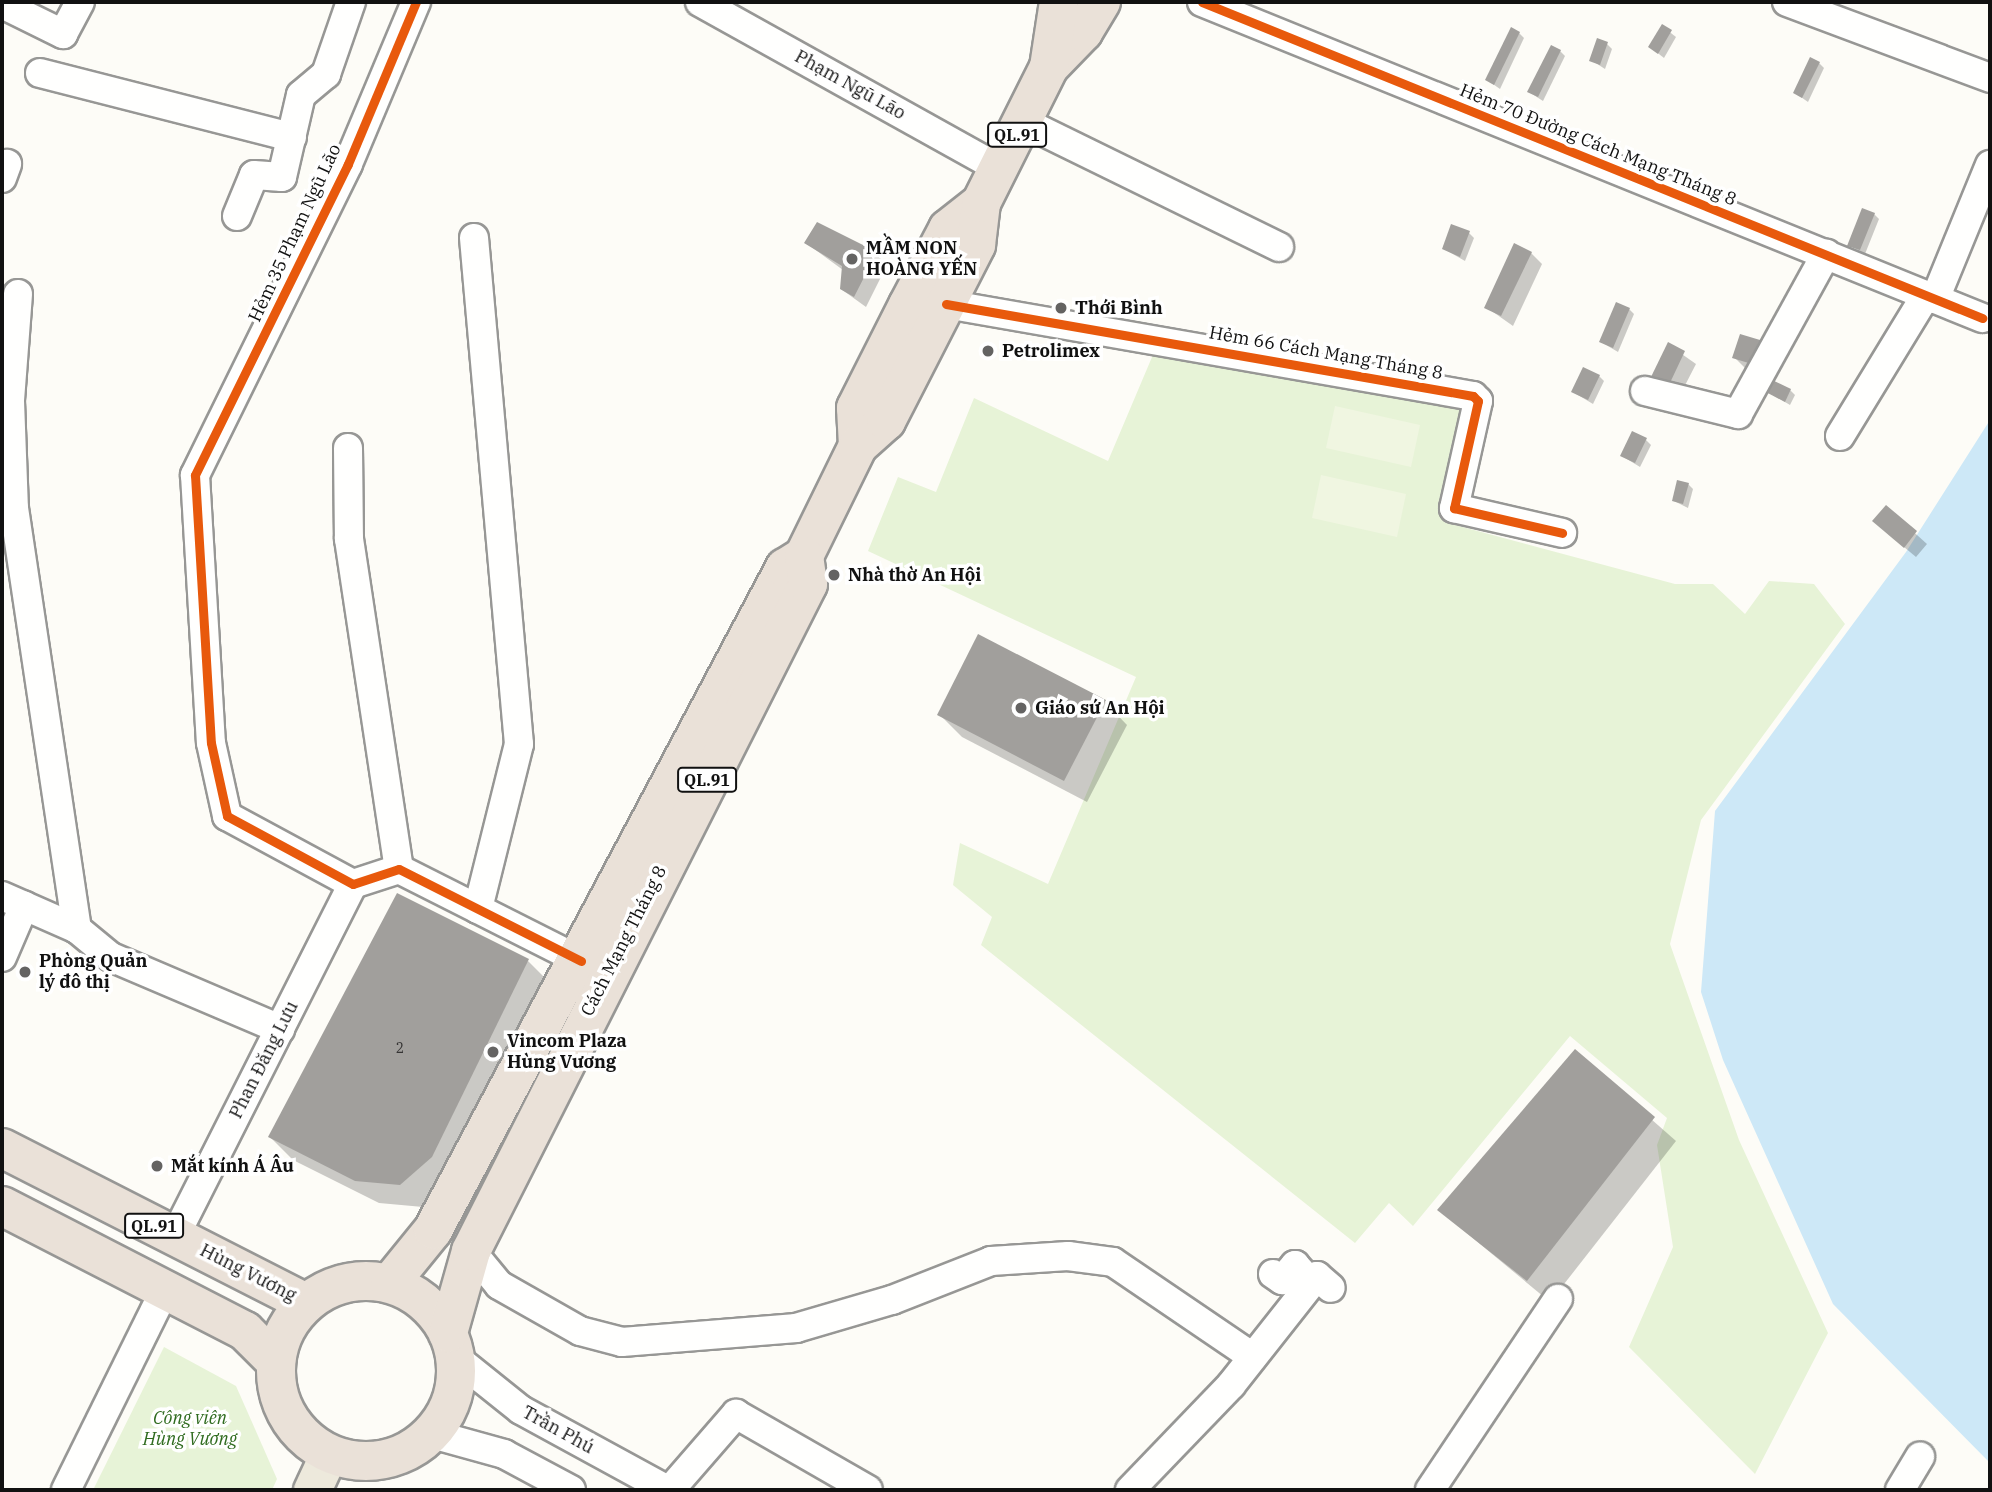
<!DOCTYPE html>
<html>
<head>
<meta charset="utf-8">
<style>
	body { margin:0 }
	#map { position:relative; width:1992px; height:1492px; overflow:hidden; background:#fdfcf7; font-family:"IBM Plex Serif",serif }
	div>[style] { position:absolute }
	[style*='--x'] { left:calc(var(--x)*1px); top:calc(var(--y)*1px); width:calc(var(--w)*1px); rotate:calc(var(--a)*1deg) }
	.green>* { inset:0; background:#e7f3d7 }
	.pitch>* { inset:0; background:#f0f6e1 }
	.water>* { inset:0; background:#cde8f7 }
	.shadow>* { inset:0; background:#0003 }
	.building>* { inset:0; background:#a19f9c }
	.roads { filter:drop-shadow(2px 0 #979795) drop-shadow(-2px 0 #979795) drop-shadow(0 2px #979795) drop-shadow(0 -2px #979795) }
	.minor>* { height:28px; margin:-14px; padding:0 14px; transform-origin:14px; border-radius:14px; background:#fffffe }
	.major>* { height:37px; margin:-18.5px; padding:0 18.5px; transform-origin:18.5px; border-radius:18.5px; background:#ede9dc }
	.highway>* { height:38px; margin:-19px; padding:0 19px; transform-origin:19px; border-radius:19px; background:#eae1d8 }
	.highway>.ring { margin:-19px; padding:0; box-sizing:content-box; background:none; border:38px solid #eae1d8; border-radius:50% }
	.cycleway>* { height:9px; margin:-4.5px; padding:0 4.5px; transform-origin:4.5px; border-radius:4.5px; background:#e8590c }
	.dots>* { width:19px; height:19px; translate:-50% -50%; box-sizing:border-box; border:4px solid #fff; border-radius:50% }
	span { translate:-50% -50%; white-space:nowrap; text-align:center; line-height:1.15; -webkit-text-stroke:7px #fff; paint-order:stroke }
	.number-label { font-size:14px; color:#353434 }
	.number-label span { -webkit-text-stroke-width:0 }
	.shield-label span { padding:2px 5px; background:#fff; border:2px solid; border-radius:5px; -webkit-text-stroke-width:0 }
	.shield-label { font-size:16px; color:#111; font-weight:700 }
	.street-label { font-size:18px; color:#111 }
	.poi-label { font-size:18px; color:#111; font-weight:700 }
	.left { translate:0 -50%; text-align:left }
	.park-label { font-size:18px; color:#2f6b1f; font-style:italic }
	.frame { position:absolute; inset:0; border:4px solid #111; pointer-events:none }
</style>
</head>
<body>
<div id="map">
	<div class="green">
		<div style="clip-path:polygon(1155px 350px,1464px 406px,1444px 522px,1675px 584px,1713px 584px,1745px 614px,1769px 581px,1814px 584px,1845px 624px,1701px 820px,1670px 944px,1739px 1140px,1828px 1333px,1755px 1474px,1629px 1347px,1673px 1247px,1657px 1145px,1667px 1118px,1570px 1036px,1413px 1226px,1389px 1203px,1355px 1243px,981px 945px,992px 917px,953px 885px,960px 843px,1048px 884px,1136px 677px,868px 551px,898px 477px,936px 492px,974px 398px,1108px 461px)"></div>
		<div style="clip-path:polygon(164px 1347px,236px 1386px,277px 1479px,272px 1490px,93px 1490px)"></div>
	</div>
	<div class="pitch">
		<div style="clip-path:polygon(1335px 406px,1420px 425px,1411px 467px,1326px 448px)"></div>
		<div style="clip-path:polygon(1321px 475px,1406px 494px,1397px 537px,1312px 518px)"></div>
	</div>
	<div class="water">
		<div style="clip-path:polygon(1990px 420px,1990px 1463px,1833px 1304px,1723px 1060px,1701px 992px,1715px 811px,1906px 552px)"></div>
	</div>
	<div class="shadow">
		<div style="clip-path:polygon(1662px 26px,1676px 37px,1664px 58px,1650px 47px)"></div>
		<div style="clip-path:polygon(1519px 33px,1524px 38px,1500px 89px,1487px 80px)"></div>
		<div style="clip-path:polygon(1607px 44px,1612px 49px,1605px 69px,1591px 60px)"></div>
		<div style="clip-path:polygon(1560px 51px,1565px 56px,1543px 101px,1529px 92px)"></div>
		<div style="clip-path:polygon(1819px 63px,1824px 68px,1808px 102px,1795px 93px)"></div>
		<div style="clip-path:polygon(1874px 214px,1879px 219px,1865px 254px,1849px 245px)"></div>
		<div style="clip-path:polygon(1469px 233px,1474px 238px,1465px 261px,1444px 249px)"></div>
		<div style="clip-path:polygon(806px 243px,876px 254px,887px 265px,866px 307px,841px 289px,843px 270px)"></div>
		<div style="clip-path:polygon(1531px 253px,1542px 264px,1513px 326px,1486px 307px)"></div>
		<div style="clip-path:polygon(1629px 309px,1634px 314px,1618px 352px,1601px 342px)"></div>
		<div style="clip-path:polygon(1741px 336px,1773px 377px,1745px 368px,1734px 357px)"></div>
		<div style="clip-path:polygon(1669px 345px,1696px 364px,1679px 397px,1663px 390px)"></div>
		<div style="clip-path:polygon(1599px 376px,1604px 381px,1593px 404px,1573px 392px)"></div>
		<div style="clip-path:polygon(1790px 390px,1795px 395px,1790px 405px,1766px 391px)"></div>
		<div style="clip-path:polygon(1646px 440px,1651px 445px,1640px 467px,1622px 456px)"></div>
		<div style="clip-path:polygon(1688px 484px,1693px 489px,1688px 508px,1674px 501px)"></div>
		<div style="clip-path:polygon(1886px 507px,1927px 544px,1916px 557px,1886px 532px)"></div>
		<div style="clip-path:polygon(1105px 702px,1127px 725px,1087px 802px,962px 737px,939px 714px)"></div>
		<div style="clip-path:polygon(528px 961px,551px 984px,454px 1180px,423px 1207px,379px 1203px,293px 1160px,270px 1137px)"></div>
		<div style="clip-path:polygon(1575px 1052px,1676px 1141px,1550px 1302px,1439px 1210px)"></div>
	</div>
	<div class="building">
		<div style="clip-path:polygon(1662px 24px,1672px 30px,1658px 54px,1648px 47px)"></div>
		<div style="clip-path:polygon(1511px 27px,1520px 32px,1494px 85px,1485px 80px)"></div>
		<div style="clip-path:polygon(1597px 38px,1608px 42px,1600px 65px,1589px 61px)"></div>
		<div style="clip-path:polygon(1551px 45px,1561px 50px,1538px 97px,1527px 92px)"></div>
		<div style="clip-path:polygon(1810px 57px,1820px 62px,1802px 98px,1793px 93px)"></div>
		<div style="clip-path:polygon(1862px 208px,1875px 213px,1860px 250px,1847px 246px)"></div>
		<div style="clip-path:polygon(817px 222px,877px 252px,854px 297px,840px 289px,842px 266px,804px 243px)"></div>
		<div style="clip-path:polygon(1451px 224px,1470px 231px,1460px 257px,1442px 249px)"></div>
		<div style="clip-path:polygon(1514px 243px,1532px 252px,1501px 316px,1484px 308px)"></div>
		<div style="clip-path:polygon(1616px 302px,1630px 308px,1613px 348px,1599px 342px)"></div>
		<div style="clip-path:polygon(1740px 334px,1770px 343px,1762px 367px,1732px 358px)"></div>
		<div style="clip-path:polygon(1668px 342px,1685px 351px,1668px 387px,1650px 379px)"></div>
		<div style="clip-path:polygon(1583px 367px,1600px 375px,1588px 400px,1571px 392px)"></div>
		<div style="clip-path:polygon(1770px 379px,1791px 389px,1785px 402px,1764px 391px)"></div>
		<div style="clip-path:polygon(1632px 431px,1647px 438px,1635px 463px,1620px 456px)"></div>
		<div style="clip-path:polygon(1677px 480px,1689px 483px,1683px 504px,1672px 501px)"></div>
		<div style="clip-path:polygon(1886px 505px,1917px 531px,1904px 548px,1872px 521px)"></div>
		<div style="clip-path:polygon(978px 634px,1106px 700px,1064px 781px,937px 715px)"></div>
		<div style="clip-path:polygon(397px 893px,529px 959px,432px 1157px,400px 1185px,355px 1181px,268px 1137px)"></div>
		<div style="clip-path:polygon(1575px 1049px,1655px 1117px,1527px 1281px,1437px 1210px)"></div>
	</div>
	<div class="roads">
		<div class="minor">
			<div style="--x:416;--y:2;--w:176;--a:112.8"></div>
			<div style="--x:348;--y:164;--w:347;--a:116.2"></div>
			<div style="--x:195;--y:475;--w:268;--a:86.6"></div>
			<div style="--x:211;--y:743;--w:75;--a:77.6"></div>
			<div style="--x:227;--y:816;--w:143;--a:28.4"></div>
			<div style="--x:353;--y:884;--w:48;--a:-18.1"></div>
			<div style="--x:399;--y:869;--w:204;--a:26.8"></div>
			<div style="--x:700;--y:2;--w:343;--a:29.1"></div>
			<div style="--x:1202;--y:2;--w:842;--a:22.05"></div>
			<div style="--x:1787;--y:2;--w:217;--a:20.5"></div>
			<div style="--x:4;--y:5;--w:66;--a:26.2"></div>
			<div style="--x:63;--y:34;--w:36;--a:-62"></div>
			<div style="--x:40;--y:73;--w:260;--a:14.3"></div>
			<div style="--x:1024;--y:122;--w:284;--a:26.1"></div>
			<div style="--x:2;--y:178;--w:15;--a:-70"></div>
			<div style="--x:237;--y:216;--w:44;--a:-67.5"></div>
			<div style="--x:254;--y:175;--w:28;--a:4"></div>
			<div style="--x:282;--y:177;--w:84;--a:-77"></div>
			<div style="--x:301;--y:95;--w:33;--a:-40"></div>
			<div style="--x:326;--y:74;--w:76;--a:-70.9"></div>
			<div style="--x:474;--y:238;--w:508;--a:84.92"></div>
			<div style="--x:519;--y:744;--w:170;--a:104"></div>
			<div style="--x:18;--y:294;--w:107;--a:94.3"></div>
			<div style="--x:10;--y:401;--w:107;--a:87.9"></div>
			<div style="--x:14;--y:508;--w:426;--a:81.5"></div>
			<div style="--x:1935;--y:299;--w:145;--a:-67.7"></div>
			<div style="--x:946;--y:304;--w:535;--a:9.9"></div>
			<div style="--x:1473;--y:396;--w:7;--a:45"></div>
			<div style="--x:1478;--y:401;--w:110;--a:102.6"></div>
			<div style="--x:1454;--y:508;--w:111;--a:13"></div>
			<div style="--x:1645;--y:391;--w:96;--a:13.9"></div>
			<div style="--x:1738;--y:414;--w:183;--a:-61.2"></div>
			<div style="--x:1840;--y:436;--w:165;--a:-58.6"></div>
			<div style="--x:348;--y:448;--w:91;--a:89.4"></div>
			<div style="--x:349;--y:539;--w:334;--a:81.4"></div>
			<div style="--x:2;--y:896;--w:82;--a:23.7"></div>
			<div style="--x:77;--y:929;--w:44;--a:39.5"></div>
			<div style="--x:111;--y:957;--w:184;--a:23.1"></div>
			<div style="--x:2;--y:957;--w:56;--a:-66.7"></div>
			<div style="--x:175;--y:1236;--w:394;--a:-63.2"></div>
			<div style="--x:471;--y:1251;--w:44;--a:50.5"></div>
			<div style="--x:499;--y:1285;--w:93;--a:29.6"></div>
			<div style="--x:580;--y:1331;--w:43;--a:14.7"></div>
			<div style="--x:622;--y:1342;--w:175;--a:-4.6"></div>
			<div style="--x:796;--y:1328;--w:100;--a:-16.3"></div>
			<div style="--x:892;--y:1300;--w:106;--a:-21.5"></div>
			<div style="--x:991;--y:1261;--w:77;--a:-3.7"></div>
			<div style="--x:1068;--y:1256;--w:45;--a:7.6"></div>
			<div style="--x:1113;--y:1262;--w:169;--a:34.2"></div>
			<div style="--x:1273;--y:1274;--w:11;--a:34"></div>
			<div style="--x:1282;--y:1280;--w:20;--a:-49"></div>
			<div style="--x:1295;--y:1265;--w:24;--a:48"></div>
			<div style="--x:456;--y:1358;--w:83;--a:38.7"></div>
			<div style="--x:521;--y:1410;--w:167;--a:28.6"></div>
			<div style="--x:432;--y:1434;--w:75;--a:15.5"></div>
			<div style="--x:504;--y:1454;--w:76;--a:28.2"></div>
			<div style="--x:66;--y:1490;--w:223;--a:-63.7"></div>
			<div style="--x:670;--y:1490;--w:101;--a:-49"></div>
			<div style="--x:736;--y:1414;--w:152;--a:29.9"></div>
			<div style="--x:1130;--y:1490;--w:146;--a:-46.1"></div>
			<div style="--x:1231;--y:1385;--w:139;--a:-51.7"></div>
			<div style="--x:1317;--y:1276;--w:18;--a:41"></div>
			<div style="--x:1430;--y:1490;--w:230;--a:-56.2"></div>
			<div style="--x:1900;--y:1490;--w:39;--a:-59"></div>
		</div>
		<div class="major">
			<div style="--x:312;--y:1490;--w:40;--a:-65"></div>
		</div>
		<div class="highway">
			<div style="--x:1049;--y:67;--w:49;--a:-45.8"></div>
			<div style="--x:1083;--y:32;--w:35;--a:-59"></div>
			<div style="--x:858;--y:446;--w:38;--a:-93"></div>
			<div style="--x:856;--y:408;--w:115;--a:-63.2"></div>
			<div style="--x:908;--y:305;--w:86;--a:-62.2"></div>
			<div style="--x:948;--y:229;--w:42;--a:-38.2"></div>
			<div style="--x:2;--y:1148;--w:341;--a:27"></div>
			<div style="--x:2;--y:1206;--w:273;--a:27.2"></div>
			<div style="--x:245;--y:1331;--w:44;--a:45"></div>
			<div class="ring" style="left:276px;top:1281px;width:142px;height:142px"></div>
			<div style="--x:390;--y:1283;--w:68;--a:-50.9"></div>
			<div style="--x:433;--y:1230;--w:750;--a:-62"></div>
			<div style="--x:785;--y:568;--w:22;--a:-32"></div>
			<div style="--x:804;--y:556;--w:123;--a:-63.9"></div>
			<div style="--x:858;--y:446;--w:38;--a:-42"></div>
			<div style="--x:886;--y:421;--w:198;--a:-62.9"></div>
			<div style="--x:976;--y:245;--w:42;--a:-83.2"></div>
			<div style="--x:981;--y:203;--w:152;--a:-63.4"></div>
			<div style="--x:1049;--y:67;--w:66;--a:-81.3"></div>
			<div style="--x:448;--y:1333;--w:85;--a:-74.3"></div>
			<div style="--x:471;--y:1251;--w:747;--a:-63.19"></div>
			<div style="--x:808;--y:584;--w:28;--a:-98"></div>
		</div>
	</div>
	<div class="cycleway">
		<div style="--x:416;--y:2;--w:176;--a:112.8"></div>
		<div style="--x:348;--y:164;--w:347;--a:116.2"></div>
		<div style="--x:195;--y:475;--w:268;--a:86.6"></div>
		<div style="--x:211;--y:743;--w:75;--a:77.6"></div>
		<div style="--x:227;--y:816;--w:143;--a:28.4"></div>
		<div style="--x:353;--y:884;--w:48;--a:-18.1"></div>
		<div style="--x:399;--y:869;--w:204;--a:26.8"></div>
		<div style="--x:1202;--y:2;--w:842;--a:22.05"></div>
		<div style="--x:946;--y:304;--w:535;--a:9.9"></div>
		<div style="--x:1473;--y:396;--w:7;--a:45"></div>
		<div style="--x:1478;--y:401;--w:110;--a:102.6"></div>
		<div style="--x:1454;--y:508;--w:111;--a:13"></div>
	</div>
	<div class="dots">
		<div style="left:852px;top:259px;background:#646362"></div>
		<div style="left:1061px;top:308px;background:#646362"></div>
		<div style="left:988px;top:351px;background:#646362"></div>
		<div style="left:834px;top:575px;background:#646362"></div>
		<div style="left:1021px;top:708px;background:#646362"></div>
		<div style="left:25px;top:972px;background:#646362"></div>
		<div style="left:493px;top:1052px;background:#646362"></div>
		<div style="left:157px;top:1166px;background:#646362"></div>
	</div>
	<div class="number-label">
		<span style="left:400px;top:1048px">2</span>
	</div>
	<div class="shield-label">
		<span style="left:1017px;top:135px">QL.91</span>
		<span style="left:707px;top:780px">QL.91</span>
		<span style="left:154px;top:1226px">QL.91</span>
	</div>
	<div class="street-label">
		<span style="left:850px;top:85px;rotate:29deg">Phạm Ngũ Lão</span>
		<span style="left:1598px;top:145px;rotate:22deg">Hẻm 70 Đường Cách Mạng Tháng 8</span>
		<span style="left:295px;top:233px;rotate:-65deg">Hẻm 35 Phạm Ngũ Lão</span>
		<span style="left:1326px;top:353px;rotate:10deg">Hẻm 66 Cách Mạng Tháng 8</span>
		<span style="left:624px;top:941px;rotate:-63deg">Cách Mạng Tháng 8</span>
		<span style="left:264px;top:1060px;rotate:-63deg">Phan Đăng Lưu</span>
		<span style="left:248px;top:1273px;rotate:27deg">Hùng Vương</span>
		<span style="left:558px;top:1430px;rotate:29deg">Trần Phú</span>
	</div>
	<div class="poi-label">
		<span class="left" style="left:866px;top:259px">MẦM NON<br>HOÀNG YẾN</span>
		<span class="left" style="left:1075px;top:308px">Thới Bình</span>
		<span class="left" style="left:1002px;top:351px">Petrolimex</span>
		<span class="left" style="left:848px;top:575px">Nhà thờ An Hội</span>
		<span class="left" style="left:1035px;top:708px">Giáo sứ An Hội</span>
		<span class="left" style="left:39px;top:972px">Phòng Quản<br>lý đô thị</span>
		<span class="left" style="left:507px;top:1052px">Vincom Plaza<br>Hùng Vương</span>
		<span class="left" style="left:171px;top:1166px">Mắt kính Á Âu</span>
	</div>
	<div class="park-label">
		<span style="left:190px;top:1429px">Công viên<br>Hùng Vương</span>
	</div>
	<div class="frame"></div>
</div>
</body>
</html>
